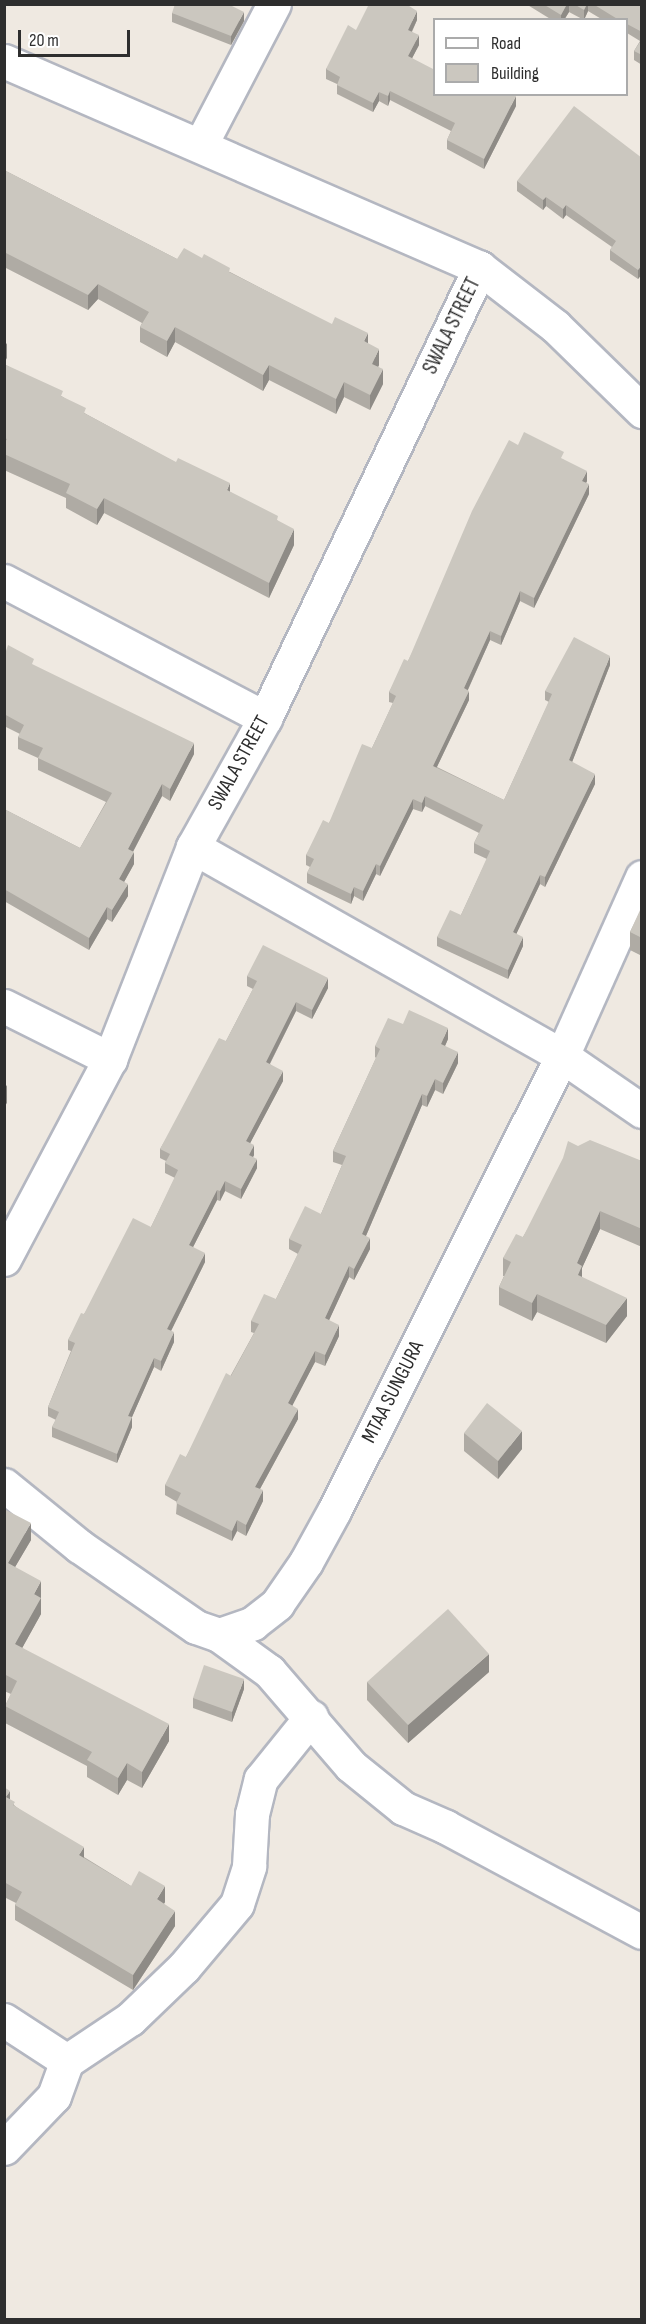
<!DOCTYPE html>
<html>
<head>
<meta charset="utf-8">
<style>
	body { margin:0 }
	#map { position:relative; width:646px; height:2324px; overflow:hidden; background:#efe9e1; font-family:"Sofia Sans Condensed",sans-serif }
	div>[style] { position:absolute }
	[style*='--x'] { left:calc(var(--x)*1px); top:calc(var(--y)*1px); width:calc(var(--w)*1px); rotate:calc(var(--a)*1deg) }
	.roads { filter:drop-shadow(2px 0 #b4b7c1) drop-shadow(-2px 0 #b4b7c1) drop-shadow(0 2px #b4b7c1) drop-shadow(0 -2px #b4b7c1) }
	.street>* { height:33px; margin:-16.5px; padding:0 16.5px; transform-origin:16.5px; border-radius:16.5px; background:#fff }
	.wall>* { inset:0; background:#afaba4 }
	.shaded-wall>* { inset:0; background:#8e8b86 }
	.building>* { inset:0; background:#cbc7bf }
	span { translate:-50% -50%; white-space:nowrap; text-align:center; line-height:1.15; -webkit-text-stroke:4.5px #fff; paint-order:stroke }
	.street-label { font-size:21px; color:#2e2e2e }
	.frame { position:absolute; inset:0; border:6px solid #2e2e2e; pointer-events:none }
	.legend { position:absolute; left:433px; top:18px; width:195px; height:78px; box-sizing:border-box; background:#fff; border:2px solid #ababab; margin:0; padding:8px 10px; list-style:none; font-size:18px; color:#2e2e2e }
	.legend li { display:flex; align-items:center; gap:12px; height:30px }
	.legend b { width:30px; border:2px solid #ababab }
	.scale { position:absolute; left:18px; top:30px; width:112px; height:27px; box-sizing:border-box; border:3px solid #2e2e2e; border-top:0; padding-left:8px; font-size:18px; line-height:21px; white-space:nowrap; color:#2e2e2e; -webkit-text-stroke:4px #fff; paint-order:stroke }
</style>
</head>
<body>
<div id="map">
	<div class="roads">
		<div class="street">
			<div style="--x:4;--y:61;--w:519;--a:23.5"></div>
			<div style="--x:480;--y:268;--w:95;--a:37.7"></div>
			<div style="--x:555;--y:326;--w:122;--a:44.3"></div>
			<div style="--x:201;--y:144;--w:158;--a:-62.5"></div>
			<div style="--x:4;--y:581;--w:295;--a:27.7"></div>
			<div style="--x:193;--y:847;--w:424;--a:29.5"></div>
			<div style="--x:562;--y:1056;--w:97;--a:34.5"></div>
			<div style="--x:4;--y:1006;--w:119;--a:26.6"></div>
			<div style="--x:4;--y:1259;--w:226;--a:-62.1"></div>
			<div style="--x:110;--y:1059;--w:228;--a:-68.6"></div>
			<div style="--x:193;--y:847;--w:148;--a:-60.8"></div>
			<div style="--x:265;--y:718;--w:499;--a:-64.5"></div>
			<div style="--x:4;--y:1485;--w:97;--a:39.1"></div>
			<div style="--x:79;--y:1546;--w:142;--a:34.7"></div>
			<div style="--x:196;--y:1627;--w:24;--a:19"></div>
			<div style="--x:219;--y:1635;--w:36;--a:-19"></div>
			<div style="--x:253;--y:1623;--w:31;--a:-38"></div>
			<div style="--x:277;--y:1604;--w:51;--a:-55.4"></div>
			<div style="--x:306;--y:1562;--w:58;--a:-61.2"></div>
			<div style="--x:334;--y:1511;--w:509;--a:-63.38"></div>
			<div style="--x:562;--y:1056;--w:196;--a:-65.9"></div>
			<div style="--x:219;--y:1635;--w:62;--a:35.8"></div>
			<div style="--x:269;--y:1671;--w:125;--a:49.2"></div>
			<div style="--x:351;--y:1766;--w:67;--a:38.9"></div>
			<div style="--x:403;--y:1808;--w:47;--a:23.8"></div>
			<div style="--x:446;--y:1827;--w:222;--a:28.2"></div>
			<div style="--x:4;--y:2020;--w:75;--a:33.1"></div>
			<div style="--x:4;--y:2148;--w:72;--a:-46.1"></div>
			<div style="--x:54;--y:2096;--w:37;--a:-70"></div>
			<div style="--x:67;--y:2061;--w:76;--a:-33.7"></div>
			<div style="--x:130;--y:2019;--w:75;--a:-43.9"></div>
			<div style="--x:184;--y:1967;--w:82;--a:-49.9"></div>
			<div style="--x:237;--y:1904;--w:40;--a:-72"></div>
			<div style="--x:249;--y:1866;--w:52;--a:-86.7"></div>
			<div style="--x:252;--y:1814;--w:36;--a:-76"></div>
			<div style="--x:261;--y:1779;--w:80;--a:-51.1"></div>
		</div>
	</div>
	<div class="wall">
		<div style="clip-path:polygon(526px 4px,642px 4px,642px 65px,634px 60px,634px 51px,640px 41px,627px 33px,627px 20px,603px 20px,588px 11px,584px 20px,569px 12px,564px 20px,552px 20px)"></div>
		<div style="clip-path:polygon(172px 13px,244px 21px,231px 45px,172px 22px)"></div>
		<div style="clip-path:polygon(417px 20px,412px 32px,419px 45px,412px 58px,435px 94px,516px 106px,484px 169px,447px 149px,447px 140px,451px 131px,390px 100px,388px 106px,379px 101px,373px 112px,337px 94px,337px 84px,326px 79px,326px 69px,356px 30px)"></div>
		<div style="clip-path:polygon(642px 158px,642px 274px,638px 279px,610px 260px,610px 250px,612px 247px,566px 215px,563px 219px,546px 206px,543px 210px,517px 191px,517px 181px)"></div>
		<div style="clip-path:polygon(4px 170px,177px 259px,230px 272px,368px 344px,379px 365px,378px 367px,383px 384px,370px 410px,344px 397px,336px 414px,269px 380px,263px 391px,175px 342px,167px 357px,140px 342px,140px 327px,142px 323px,98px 299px,88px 310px,4px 267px)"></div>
		<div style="clip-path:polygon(4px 364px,63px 397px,86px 414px,230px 492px,278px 521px,294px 545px,269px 598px,104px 513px,97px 525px,66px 508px,66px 498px,4px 470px)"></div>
		<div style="clip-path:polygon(518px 445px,564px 460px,587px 481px,586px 483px,589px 494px,534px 608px,520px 601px,501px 645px,490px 640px,468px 690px,469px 700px,437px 767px,504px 800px,549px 702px,545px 700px,545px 691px,610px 665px,572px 762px,595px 784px,545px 887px,540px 884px,516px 934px,523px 946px,508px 979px,437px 946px,437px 937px,461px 915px,487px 859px,474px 853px,474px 843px,479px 833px,425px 806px,422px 812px,413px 809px,380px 876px,376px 874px,363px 901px,354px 896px,351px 904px,307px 883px,307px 873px,310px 867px,306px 865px,306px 855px,329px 823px,372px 748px,393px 703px,389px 702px,389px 692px,408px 661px)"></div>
		<div style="clip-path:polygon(4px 650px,194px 754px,170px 801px,162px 796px,133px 852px,134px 864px,124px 882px,128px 896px,112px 922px,107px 919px,89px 950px,4px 901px,4px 809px,80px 848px,106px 802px,38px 770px,38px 758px,18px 749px,18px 737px,20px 734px,4px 726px)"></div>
		<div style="clip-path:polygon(642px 908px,642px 956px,630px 950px,630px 932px)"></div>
		<div style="clip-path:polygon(247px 976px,328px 988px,312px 1019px,296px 1011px,270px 1064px,283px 1081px,250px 1143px,254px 1155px,253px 1157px,257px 1168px,241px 1199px,225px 1191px,220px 1201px,217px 1200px,193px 1247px,205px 1262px,171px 1331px,174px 1342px,161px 1371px,154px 1367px,132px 1417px,132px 1427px,117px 1463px,52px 1437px,52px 1427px,56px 1420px,48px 1416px,48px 1407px,71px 1351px,68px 1350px,68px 1340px,84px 1314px,151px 1227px,175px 1178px,165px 1173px,165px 1163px,166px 1161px,160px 1158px,160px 1149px,226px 1041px,253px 989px,247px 986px)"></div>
		<div style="clip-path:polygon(403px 1024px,448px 1039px,445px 1046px,458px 1063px,443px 1094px,435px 1090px,427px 1107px,422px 1105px,366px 1236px,370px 1249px,354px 1280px,349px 1277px,329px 1320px,339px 1336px,325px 1366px,315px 1362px,292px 1405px,298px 1419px,260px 1489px,263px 1501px,246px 1536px,237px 1531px,232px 1541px,176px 1514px,177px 1502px,165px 1495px,165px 1485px,186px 1457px,254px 1333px,251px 1332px,251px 1321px,276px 1299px,298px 1254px,289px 1249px,289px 1239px,321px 1214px,342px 1165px,333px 1162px,333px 1151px,376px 1058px,375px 1057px,375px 1046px)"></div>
		<div style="clip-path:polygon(578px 1146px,642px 1161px,642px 1247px,600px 1229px,582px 1268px,582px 1277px,627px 1316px,606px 1343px,537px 1312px,532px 1321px,499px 1305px,499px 1287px,504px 1276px,503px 1276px,503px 1258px,523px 1237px)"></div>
		<div style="clip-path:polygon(464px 1433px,522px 1449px,498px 1479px,464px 1451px)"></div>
		<div style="clip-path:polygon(4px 1512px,31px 1540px,15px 1567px,41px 1614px,22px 1648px,169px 1741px,142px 1788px,127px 1780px,118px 1795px,87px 1777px,87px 1766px,5px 1723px,5px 1706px,11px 1694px,4px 1691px)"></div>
		<div style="clip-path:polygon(489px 1672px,408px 1743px,367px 1700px,367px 1682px)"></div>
		<div style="clip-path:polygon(244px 1689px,232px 1722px,193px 1708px,193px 1698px)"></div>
		<div style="clip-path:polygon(4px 1787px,10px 1800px,15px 1806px,84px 1857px,131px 1886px,165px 1902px,164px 1904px,175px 1926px,133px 1990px,15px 1920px,15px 1905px,16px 1903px,4px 1897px)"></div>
	</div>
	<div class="shaded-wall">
		<div style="clip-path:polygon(567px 4px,569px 4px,569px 12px,564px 20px,561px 20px,561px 15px)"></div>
		<div style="clip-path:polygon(587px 4px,588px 4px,588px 11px,584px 20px,584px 10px)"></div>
		<div style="clip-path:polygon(417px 11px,417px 20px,408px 39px,408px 30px)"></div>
		<div style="clip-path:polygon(244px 12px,244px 21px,231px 45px,231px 36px)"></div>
		<div style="clip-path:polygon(419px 35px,419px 45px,408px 66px,408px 56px)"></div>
		<div style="clip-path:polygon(390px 91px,390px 100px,388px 106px,388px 96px)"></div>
		<div style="clip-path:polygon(379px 92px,379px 101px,373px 112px,373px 103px)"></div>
		<div style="clip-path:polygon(516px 96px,516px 106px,484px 169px,484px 159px)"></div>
		<div style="clip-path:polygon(546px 197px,546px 206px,543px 210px,543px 200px)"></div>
		<div style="clip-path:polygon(566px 205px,566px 215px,563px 219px,563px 209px)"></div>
		<div style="clip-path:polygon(642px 265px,642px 274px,638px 279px,638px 270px)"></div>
		<div style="clip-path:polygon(98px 284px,98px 299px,88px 310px,88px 295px)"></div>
		<div style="clip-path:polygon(175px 327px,175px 342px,167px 357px,167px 341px)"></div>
		<div style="clip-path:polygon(368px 333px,368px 348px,364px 341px)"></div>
		<div style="clip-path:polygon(7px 343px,7px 358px,4px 363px,4px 347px)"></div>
		<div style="clip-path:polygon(379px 349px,379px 365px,372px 379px,372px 364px)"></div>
		<div style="clip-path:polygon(269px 365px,269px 380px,263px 391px,263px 375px)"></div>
		<div style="clip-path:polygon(383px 369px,383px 384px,370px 410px,370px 395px)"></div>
		<div style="clip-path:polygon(344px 382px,344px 397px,336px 414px,336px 399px)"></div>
		<div style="clip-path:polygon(587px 471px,587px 481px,582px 491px,582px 481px)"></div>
		<div style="clip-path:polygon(230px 483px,230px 498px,227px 490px)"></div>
		<div style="clip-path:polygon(589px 484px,589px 494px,534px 608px,534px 598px)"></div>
		<div style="clip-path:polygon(104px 498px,104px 513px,97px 525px,97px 509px)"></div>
		<div style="clip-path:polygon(294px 529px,294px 545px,269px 598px,269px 583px)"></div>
		<div style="clip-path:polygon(520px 591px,520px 601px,501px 645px,501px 636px)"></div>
		<div style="clip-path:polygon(490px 631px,490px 640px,464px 698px,464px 688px)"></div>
		<div style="clip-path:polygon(610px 656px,610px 665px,569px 770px,569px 760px)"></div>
		<div style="clip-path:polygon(469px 691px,469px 700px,433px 775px,433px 766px)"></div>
		<div style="clip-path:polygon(194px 743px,194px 754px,170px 801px,170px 789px)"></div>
		<div style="clip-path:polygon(595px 774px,595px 784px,545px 887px,545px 877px)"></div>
		<div style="clip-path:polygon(162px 784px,162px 796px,128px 861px,128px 849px)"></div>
		<div style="clip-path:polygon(425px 796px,425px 806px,422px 812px,422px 803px)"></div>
		<div style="clip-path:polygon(413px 799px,413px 809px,380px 876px,380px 866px)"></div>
		<div style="clip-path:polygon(134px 852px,134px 864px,119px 891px,119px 879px)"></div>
		<div style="clip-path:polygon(376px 864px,376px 874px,363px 901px,363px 891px)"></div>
		<div style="clip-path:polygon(540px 875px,540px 884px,513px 941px,513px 932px)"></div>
		<div style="clip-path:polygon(128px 884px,128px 896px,112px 922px,112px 910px)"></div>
		<div style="clip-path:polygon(354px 887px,354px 896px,351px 904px,351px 894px)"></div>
		<div style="clip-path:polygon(107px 907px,107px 919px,89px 950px,89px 938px)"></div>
		<div style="clip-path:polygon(523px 937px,523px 946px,508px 979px,508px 970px)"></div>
		<div style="clip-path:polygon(328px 978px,328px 988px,312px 1019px,312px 1010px)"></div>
		<div style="clip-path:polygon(296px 1002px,296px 1011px,266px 1071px,266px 1062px)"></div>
		<div style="clip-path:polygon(448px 1028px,448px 1039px,441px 1055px,441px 1044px)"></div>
		<div style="clip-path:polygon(458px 1052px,458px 1063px,443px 1094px,443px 1083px)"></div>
		<div style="clip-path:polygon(283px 1071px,283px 1081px,246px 1151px,246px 1141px)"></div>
		<div style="clip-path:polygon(435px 1079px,435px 1090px,427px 1107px,427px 1096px)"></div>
		<div style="clip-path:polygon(7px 1085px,7px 1103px,4px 1107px,4px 1089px)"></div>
		<div style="clip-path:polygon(422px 1094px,422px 1105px,362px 1245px,362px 1234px)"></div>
		<div style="clip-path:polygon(254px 1145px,254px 1155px,249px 1165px,249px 1155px)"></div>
		<div style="clip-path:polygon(257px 1159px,257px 1168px,241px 1199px,241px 1189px)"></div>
		<div style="clip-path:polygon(225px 1181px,225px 1191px,220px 1201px,220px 1191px)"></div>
		<div style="clip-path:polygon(217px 1190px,217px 1200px,189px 1255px,189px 1245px)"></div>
		<div style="clip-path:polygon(600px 1211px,600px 1229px,582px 1268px,582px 1284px,578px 1293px,577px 1263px)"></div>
		<div style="clip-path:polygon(370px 1238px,370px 1249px,354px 1280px,354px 1269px)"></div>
		<div style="clip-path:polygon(205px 1253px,205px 1262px,167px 1339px,167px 1329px)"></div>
		<div style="clip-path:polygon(349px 1266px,349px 1277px,325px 1329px,325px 1318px)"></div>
		<div style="clip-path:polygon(537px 1294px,537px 1312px,532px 1321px,532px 1303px)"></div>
		<div style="clip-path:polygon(627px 1298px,627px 1316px,606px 1343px,606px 1325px)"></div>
		<div style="clip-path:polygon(339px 1325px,339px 1336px,325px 1366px,325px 1355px)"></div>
		<div style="clip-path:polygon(174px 1332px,174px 1342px,161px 1371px,161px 1361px)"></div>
		<div style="clip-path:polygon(315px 1351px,315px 1362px,288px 1414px,288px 1403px)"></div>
		<div style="clip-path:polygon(154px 1358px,154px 1367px,132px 1417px,132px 1427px,117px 1463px,117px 1454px,128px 1416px)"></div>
		<div style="clip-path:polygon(298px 1409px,298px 1419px,255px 1498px,255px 1487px)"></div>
		<div style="clip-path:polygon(522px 1431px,522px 1449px,498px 1479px,498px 1461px)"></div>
		<div style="clip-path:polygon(263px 1490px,263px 1501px,246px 1536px,246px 1525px)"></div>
		<div style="clip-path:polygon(237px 1520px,237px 1531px,232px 1541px,232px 1531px)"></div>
		<div style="clip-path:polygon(31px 1523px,31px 1540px,8px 1579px,8px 1563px)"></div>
		<div style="clip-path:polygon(41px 1581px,41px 1614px,15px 1661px,15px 1644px,34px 1594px)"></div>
		<div style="clip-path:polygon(489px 1654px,489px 1672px,408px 1743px,408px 1725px)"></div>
		<div style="clip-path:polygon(244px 1679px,244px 1689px,232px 1722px,232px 1712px)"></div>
		<div style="clip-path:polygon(169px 1724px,169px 1741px,142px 1788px,142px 1772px)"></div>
		<div style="clip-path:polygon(127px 1763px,127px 1780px,118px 1795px,118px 1778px)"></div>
		<div style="clip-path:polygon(10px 1791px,10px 1806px,6px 1797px)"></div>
		<div style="clip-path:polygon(84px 1847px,84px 1863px,79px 1855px)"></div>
		<div style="clip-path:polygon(165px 1886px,165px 1902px,157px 1915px,157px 1899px)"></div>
		<div style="clip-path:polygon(175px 1911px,175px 1926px,133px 1990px,133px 1975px)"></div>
	</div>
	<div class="building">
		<div style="clip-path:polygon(175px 4px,228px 4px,244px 12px,231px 36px,172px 13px)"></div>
		<div style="clip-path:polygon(369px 4px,406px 4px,417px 11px,408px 30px,419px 35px,408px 56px,435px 70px,435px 94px,514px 94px,516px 96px,484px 159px,447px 140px,455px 123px,390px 91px,388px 96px,379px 92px,373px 103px,337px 85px,340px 77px,326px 69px,348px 25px,356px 30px)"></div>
		<div style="clip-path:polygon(543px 4px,567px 4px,561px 15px)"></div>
		<div style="clip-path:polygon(574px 4px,587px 4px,584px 10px)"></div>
		<div style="clip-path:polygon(593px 4px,642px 4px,642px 32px,627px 24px,627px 20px,619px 20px)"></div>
		<div style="clip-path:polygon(642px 39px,642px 55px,634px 51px)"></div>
		<div style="clip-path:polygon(574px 106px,642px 158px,642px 265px,638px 270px,610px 250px,616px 241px,566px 205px,563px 209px,546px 197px,543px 200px,517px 181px)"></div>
		<div style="clip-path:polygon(4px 170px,177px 259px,184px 248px,202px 258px,204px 254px,230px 268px,229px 272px,332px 324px,335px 317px,368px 333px,364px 341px,379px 349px,372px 364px,383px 369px,370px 395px,344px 382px,336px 399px,269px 365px,263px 375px,175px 327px,167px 341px,140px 327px,149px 312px,98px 284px,88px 295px,4px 252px)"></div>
		<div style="clip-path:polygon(4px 364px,63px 391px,61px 396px,86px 408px,84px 413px,176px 462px,178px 458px,230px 483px,227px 490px,278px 516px,277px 520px,294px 529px,269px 583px,104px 498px,97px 509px,66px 493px,70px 484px,4px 454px,4px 444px,7px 439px,4px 438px)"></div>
		<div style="clip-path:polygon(524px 432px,564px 452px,561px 458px,587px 471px,582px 481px,589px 484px,534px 598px,520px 591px,501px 636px,490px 631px,464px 688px,469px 691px,433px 766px,504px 800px,552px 694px,545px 691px,574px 637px,610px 656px,569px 760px,595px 774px,545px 877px,540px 875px,513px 932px,523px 937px,508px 970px,437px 937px,450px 910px,461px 915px,490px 851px,474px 843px,483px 825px,425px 796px,422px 803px,413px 799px,380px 866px,376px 864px,363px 891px,354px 887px,351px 894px,307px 873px,314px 859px,306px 855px,323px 820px,329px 823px,362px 744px,372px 748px,396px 696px,389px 692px,404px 659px,408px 661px,472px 511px,509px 440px,518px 445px)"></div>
		<div style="clip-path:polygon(8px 645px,34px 659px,32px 664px,194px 743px,170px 789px,162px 784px,128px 849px,134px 852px,119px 879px,128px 884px,112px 910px,107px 907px,89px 938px,4px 889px,4px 809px,80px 848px,112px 793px,38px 758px,43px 748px,18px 737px,24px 725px,4px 714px,4px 650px,6px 651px)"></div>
		<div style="clip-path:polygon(641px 908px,642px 908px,642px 938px,630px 932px)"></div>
		<div style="clip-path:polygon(263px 945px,328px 978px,312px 1010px,296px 1002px,266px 1062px,283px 1071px,246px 1141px,254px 1145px,249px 1155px,257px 1159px,241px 1189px,225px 1181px,220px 1191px,217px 1190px,189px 1245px,205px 1253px,167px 1329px,174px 1332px,161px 1361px,154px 1358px,128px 1416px,132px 1417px,117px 1454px,52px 1427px,59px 1412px,48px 1407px,75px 1343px,68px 1340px,81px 1313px,84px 1314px,133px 1218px,151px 1227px,178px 1170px,165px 1163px,170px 1154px,160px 1149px,219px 1038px,226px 1041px,257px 981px,247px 976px)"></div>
		<div style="clip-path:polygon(409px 1010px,448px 1028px,441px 1044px,458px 1052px,443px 1083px,435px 1079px,427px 1096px,422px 1094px,362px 1234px,370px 1238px,354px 1269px,349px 1266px,325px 1318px,339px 1325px,325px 1355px,315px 1351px,288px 1403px,298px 1409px,255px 1487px,263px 1490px,246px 1525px,237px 1520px,232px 1531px,176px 1503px,181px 1493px,165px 1485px,180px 1454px,186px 1457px,226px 1373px,231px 1376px,259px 1324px,251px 1321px,264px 1294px,276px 1299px,302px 1245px,289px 1239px,305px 1206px,321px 1214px,346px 1156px,333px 1151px,380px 1049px,375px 1046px,388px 1018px,403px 1024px)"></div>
		<div style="clip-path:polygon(590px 1140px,642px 1161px,642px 1229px,600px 1211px,577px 1263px,582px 1266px,578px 1275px,627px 1298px,606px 1325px,537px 1294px,532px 1303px,499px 1287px,511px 1262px,503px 1258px,516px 1234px,523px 1237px,563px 1158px,568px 1141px,578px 1146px)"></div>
		<div style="clip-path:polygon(487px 1403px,522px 1431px,498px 1461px,464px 1433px)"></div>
		<div style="clip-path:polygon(6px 1510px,31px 1523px,8px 1563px,41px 1581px,34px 1594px,41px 1598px,15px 1644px,169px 1724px,142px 1772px,127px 1763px,118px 1778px,87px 1760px,92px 1752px,5px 1706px,17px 1681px,4px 1674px,4px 1512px)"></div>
		<div style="clip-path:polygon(448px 1609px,489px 1654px,408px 1725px,367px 1682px)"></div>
		<div style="clip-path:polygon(204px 1665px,244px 1679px,232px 1712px,193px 1698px)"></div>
		<div style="clip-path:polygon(4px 1787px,10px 1791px,6px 1797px,15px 1802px,13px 1805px,84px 1847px,79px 1855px,131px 1886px,139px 1871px,165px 1886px,157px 1899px,175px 1911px,133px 1975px,15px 1905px,22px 1892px,4px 1882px)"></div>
	</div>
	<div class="street-label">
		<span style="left:452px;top:326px;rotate:-64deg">SWALA STREET</span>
		<span style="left:239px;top:763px;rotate:-61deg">SWALA STREET</span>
		<span style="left:393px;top:1392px;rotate:-63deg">MTAA SUNGURA</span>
	</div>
	<div class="frame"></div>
	<ul class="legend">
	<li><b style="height:8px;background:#fff"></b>Road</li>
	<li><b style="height:16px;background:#cbc7bf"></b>Building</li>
	</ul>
	<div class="scale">20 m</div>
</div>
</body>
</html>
